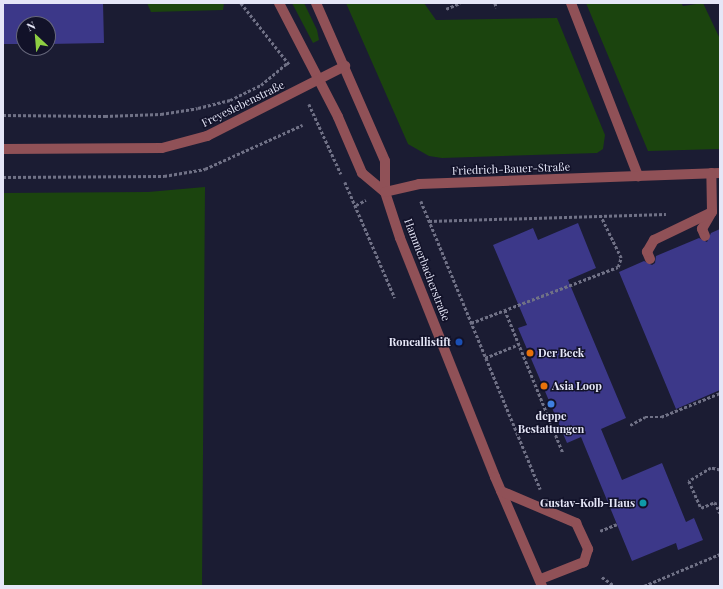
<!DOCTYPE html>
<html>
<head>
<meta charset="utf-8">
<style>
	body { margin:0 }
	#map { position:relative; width:723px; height:589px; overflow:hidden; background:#1b1c33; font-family:"Playfair Display",serif }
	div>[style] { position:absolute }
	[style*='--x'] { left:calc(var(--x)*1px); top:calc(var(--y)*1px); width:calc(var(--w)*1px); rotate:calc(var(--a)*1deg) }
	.green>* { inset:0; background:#1b440e }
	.building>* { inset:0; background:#3c3889 }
	.path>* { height:2.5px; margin-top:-1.25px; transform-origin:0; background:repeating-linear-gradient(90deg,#707186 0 3px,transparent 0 5px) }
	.service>* { height:10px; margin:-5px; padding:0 5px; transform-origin:5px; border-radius:5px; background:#905157 }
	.minor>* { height:10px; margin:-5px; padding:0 5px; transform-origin:5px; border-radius:5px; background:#905157 }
	.dots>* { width:11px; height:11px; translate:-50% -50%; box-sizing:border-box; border:2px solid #121229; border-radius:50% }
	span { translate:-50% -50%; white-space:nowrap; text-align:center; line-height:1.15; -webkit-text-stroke:3px #121229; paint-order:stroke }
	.street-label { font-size:11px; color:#e5e6f7 }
	.poi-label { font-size:11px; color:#e5e6f7; font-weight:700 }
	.right { translate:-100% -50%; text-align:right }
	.left { translate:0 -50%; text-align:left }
	.frame { position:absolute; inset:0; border:4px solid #e5e6f7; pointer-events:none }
	.north { position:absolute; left:16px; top:16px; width:40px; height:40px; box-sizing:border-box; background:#121229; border:1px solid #66677b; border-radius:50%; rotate:334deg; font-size:11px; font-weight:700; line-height:16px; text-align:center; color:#e5e6f7 }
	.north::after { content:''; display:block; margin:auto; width:14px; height:18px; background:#8ece43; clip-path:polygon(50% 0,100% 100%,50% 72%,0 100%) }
</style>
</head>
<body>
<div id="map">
	<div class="green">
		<div style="clip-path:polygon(147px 3px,224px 3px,223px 10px,151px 12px)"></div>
		<div style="clip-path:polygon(292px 3px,304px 3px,317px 30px,319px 40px,313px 43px)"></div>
		<div style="clip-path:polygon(346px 3px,424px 3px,436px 20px,557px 18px,605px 135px,603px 149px,597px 153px,442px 158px,429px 156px,408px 144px)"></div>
		<div style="clip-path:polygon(586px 3px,681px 3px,683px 6px,703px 3px,720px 39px,720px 149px,648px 151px)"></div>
		<div style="clip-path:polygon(205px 187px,202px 586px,3px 586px,3px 193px,148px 192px)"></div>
	</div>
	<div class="building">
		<div style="clip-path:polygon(3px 3px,103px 3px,104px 43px,48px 44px,48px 24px,24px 24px,24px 44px,3px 44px)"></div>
		<div style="clip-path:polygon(578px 223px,596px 268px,568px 280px,626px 418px,601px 429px,622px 480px,662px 463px,686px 522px,694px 518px,703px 540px,678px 550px,676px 543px,632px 561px,581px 437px,567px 443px,518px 328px,527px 325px,493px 245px,533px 228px,538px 240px)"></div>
		<div style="clip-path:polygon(720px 229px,720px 390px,676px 409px,619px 272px,644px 261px,652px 265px,655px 263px,656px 256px,699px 238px,707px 242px,711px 233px)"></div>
	</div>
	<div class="path">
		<div style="--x:241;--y:3;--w:78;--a:51.8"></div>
		<div style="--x:495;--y:3;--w:5;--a:68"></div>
		<div style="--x:446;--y:9;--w:15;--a:-23"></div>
		<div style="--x:309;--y:104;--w:77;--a:65.4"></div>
		<div style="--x:3;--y:115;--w:102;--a:0.6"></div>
		<div style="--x:105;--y:116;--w:56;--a:-2"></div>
		<div style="--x:161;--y:114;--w:37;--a:-9"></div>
		<div style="--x:198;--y:108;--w:33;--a:-14"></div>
		<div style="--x:230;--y:100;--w:34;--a:-26"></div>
		<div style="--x:261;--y:85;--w:35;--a:-40"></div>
		<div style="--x:3;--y:177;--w:161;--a:-0.4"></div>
		<div style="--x:164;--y:176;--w:42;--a:-9.7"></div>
		<div style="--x:205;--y:169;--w:107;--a:-24.4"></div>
		<div style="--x:345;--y:182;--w:126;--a:66.7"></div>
		<div style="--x:421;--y:201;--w:312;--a:67.5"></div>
		<div style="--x:356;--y:205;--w:11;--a:-27"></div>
		<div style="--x:429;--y:221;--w:237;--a:-1.7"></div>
		<div style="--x:505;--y:310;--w:154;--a:67.9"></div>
		<div style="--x:471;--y:323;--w:157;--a:-20.9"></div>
		<div style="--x:618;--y:267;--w:9;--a:-72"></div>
		<div style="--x:621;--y:258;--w:46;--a:-116"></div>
		<div style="--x:485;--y:358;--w:37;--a:-22"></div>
		<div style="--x:630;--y:425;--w:17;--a:-28"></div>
		<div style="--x:645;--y:417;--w:16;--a:0"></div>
		<div style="--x:661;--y:417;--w:64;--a:-22.1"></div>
		<div style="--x:720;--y:470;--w:9;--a:-167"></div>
		<div style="--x:711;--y:468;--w:26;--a:149"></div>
		<div style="--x:689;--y:481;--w:30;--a:66"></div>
		<div style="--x:701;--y:508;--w:15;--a:-23"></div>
		<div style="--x:715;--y:502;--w:12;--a:66"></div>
		<div style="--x:600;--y:531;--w:18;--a:-22"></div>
		<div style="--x:602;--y:577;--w:16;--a:35"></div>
		<div style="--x:644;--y:586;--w:82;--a:-22.8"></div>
	</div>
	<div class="service">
		<div style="--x:705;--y:236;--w:8;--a:-113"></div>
		<div style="--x:702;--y:229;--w:20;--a:-60"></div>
		<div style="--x:712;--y:212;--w:39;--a:-91"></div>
		<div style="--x:650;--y:259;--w:8;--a:-113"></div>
		<div style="--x:647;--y:252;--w:14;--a:-60"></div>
		<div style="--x:654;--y:240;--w:64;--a:-25.8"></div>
	</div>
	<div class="minor">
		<div style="--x:279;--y:3;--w:128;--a:62.6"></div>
		<div style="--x:338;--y:117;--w:61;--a:66.8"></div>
		<div style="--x:362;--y:173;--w:30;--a:40"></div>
		<div style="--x:316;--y:3;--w:172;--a:66.4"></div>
		<div style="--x:385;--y:161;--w:31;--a:90"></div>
		<div style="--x:385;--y:192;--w:48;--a:71.9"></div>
		<div style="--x:400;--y:238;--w:257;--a:68.3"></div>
		<div style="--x:495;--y:477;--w:119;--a:66.7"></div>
		<div style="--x:571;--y:3;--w:186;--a:68.8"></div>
		<div style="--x:3;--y:149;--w:159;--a:-0.4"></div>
		<div style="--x:162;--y:148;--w:47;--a:-14.9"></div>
		<div style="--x:207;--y:136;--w:155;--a:-26.9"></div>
		<div style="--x:385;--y:192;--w:35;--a:-13"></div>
		<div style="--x:419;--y:184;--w:301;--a:-2.1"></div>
		<div style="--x:501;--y:491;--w:82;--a:23.1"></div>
		<div style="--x:576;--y:523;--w:29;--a:65"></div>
		<div style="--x:588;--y:549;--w:14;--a:107"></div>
		<div style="--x:584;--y:562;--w:46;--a:158.4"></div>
	</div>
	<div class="dots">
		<div style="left:459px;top:342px;background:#1a4fb4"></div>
		<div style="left:530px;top:353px;background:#e8710a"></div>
		<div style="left:544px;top:386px;background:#e8710a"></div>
		<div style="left:551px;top:404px;background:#3f7fe0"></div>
		<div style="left:643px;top:503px;background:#0f9aa8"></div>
	</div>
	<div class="street-label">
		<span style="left:243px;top:104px;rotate:-26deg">Freyeslebenstraße</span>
		<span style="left:511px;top:169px;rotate:-2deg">Friedrich-Bauer-Straße</span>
		<span style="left:427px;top:270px;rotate:69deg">Hammerbacherstraße</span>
	</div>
	<div class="poi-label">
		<span class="right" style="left:451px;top:342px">Roncallistift</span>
		<span class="left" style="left:538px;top:353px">Der Beck</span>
		<span class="left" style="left:552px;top:386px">Asia Loop</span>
		<span style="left:551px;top:423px">deppe<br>Bestattungen</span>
		<span class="right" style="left:635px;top:503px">Gustav-Kolb-Haus</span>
	</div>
	<div class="frame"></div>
	<div class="north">N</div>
</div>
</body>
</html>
